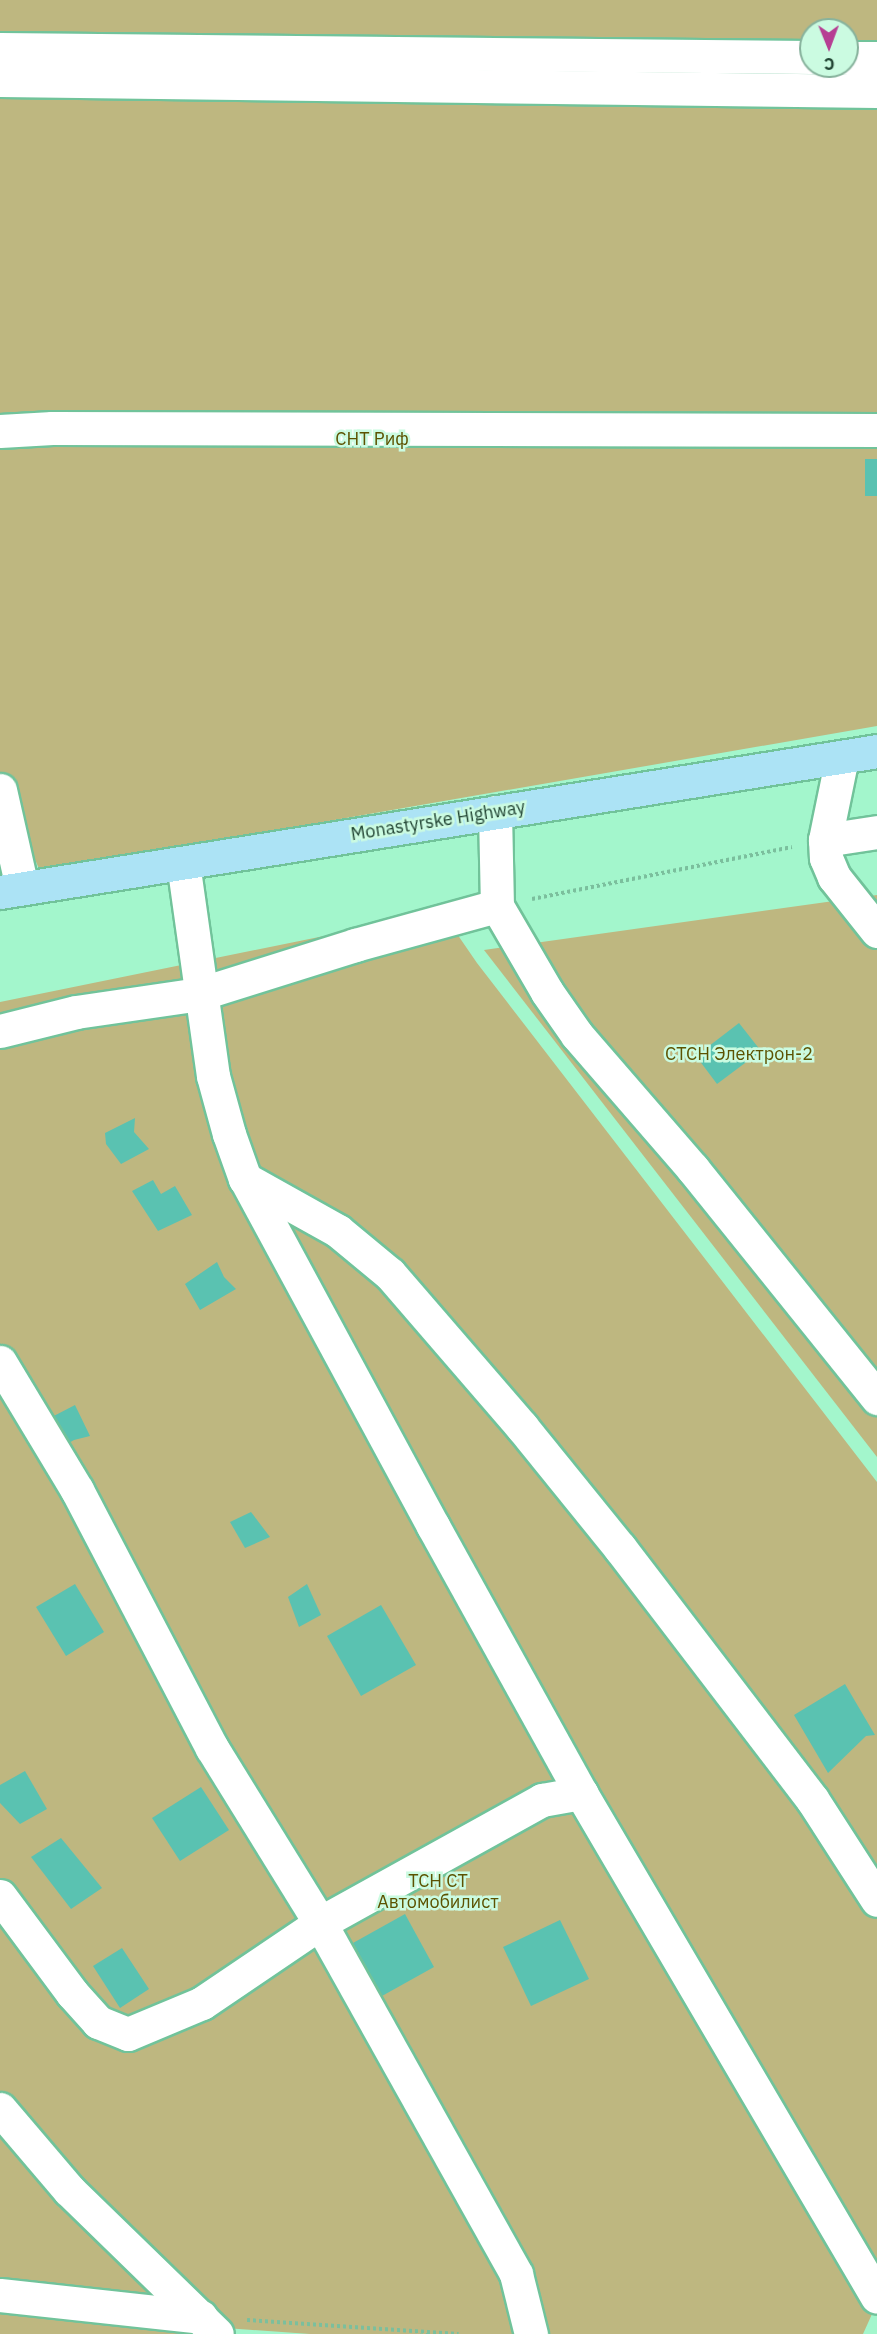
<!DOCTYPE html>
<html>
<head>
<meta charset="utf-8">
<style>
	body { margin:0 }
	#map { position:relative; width:877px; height:2334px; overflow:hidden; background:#a3f6cc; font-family:"IBM Plex Sans",sans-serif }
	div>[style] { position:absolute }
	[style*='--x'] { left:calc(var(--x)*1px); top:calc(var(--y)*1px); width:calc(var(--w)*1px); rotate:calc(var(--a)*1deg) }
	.green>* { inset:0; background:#beb780 }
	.building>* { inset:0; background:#5ac2b1 }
	.path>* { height:4px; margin-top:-2px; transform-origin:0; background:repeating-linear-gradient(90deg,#7bbf9d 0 3px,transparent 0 6px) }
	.roads { filter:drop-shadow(2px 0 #71c39a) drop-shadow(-2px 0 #71c39a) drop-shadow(0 2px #71c39a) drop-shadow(0 -2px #71c39a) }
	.minor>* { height:33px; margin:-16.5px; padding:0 16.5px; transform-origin:16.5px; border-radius:16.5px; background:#fff }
	.major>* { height:33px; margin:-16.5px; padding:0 16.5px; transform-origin:16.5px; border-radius:16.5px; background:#ace3f5 }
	span { translate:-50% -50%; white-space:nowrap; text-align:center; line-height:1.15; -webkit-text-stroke:5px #cbfbe1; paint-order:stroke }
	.park-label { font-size:18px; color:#5c5201 }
	.street-label { font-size:18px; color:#224534 }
	.north { position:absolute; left:799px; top:18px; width:60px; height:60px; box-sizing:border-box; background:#cbfbe1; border:2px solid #87b29c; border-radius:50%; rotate:179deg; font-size:16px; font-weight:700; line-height:24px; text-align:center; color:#224534 }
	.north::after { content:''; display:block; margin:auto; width:21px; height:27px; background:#b63e93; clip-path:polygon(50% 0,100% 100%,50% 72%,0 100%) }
</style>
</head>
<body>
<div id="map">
	<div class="green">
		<div style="clip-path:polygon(0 0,877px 0,877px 50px,847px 50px,847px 30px,811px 30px,811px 51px,0 56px)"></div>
		<div style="clip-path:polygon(0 66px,877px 77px,877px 726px,40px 871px,0 779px)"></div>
		<div style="clip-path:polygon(877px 895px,877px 1457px,484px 950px)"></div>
		<div style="clip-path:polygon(442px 912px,477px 963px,877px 1482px,877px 2303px,863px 2334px,310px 2334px,198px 2326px,205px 2334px,0 2334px,0 1002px)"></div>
	</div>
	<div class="building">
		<div style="clip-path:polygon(865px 459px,877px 459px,877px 496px,865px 496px)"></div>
		<div style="clip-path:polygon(739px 1023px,761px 1051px,717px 1084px,696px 1056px)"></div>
		<div style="clip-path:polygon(135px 1118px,134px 1132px,149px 1149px,121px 1164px,106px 1144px,105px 1133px)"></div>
		<div style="clip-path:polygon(153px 1180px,161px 1194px,175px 1186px,192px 1215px,158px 1231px,132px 1191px)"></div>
		<div style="clip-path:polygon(217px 1262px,224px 1277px,236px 1289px,200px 1310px,185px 1284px)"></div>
		<div style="clip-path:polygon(75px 1405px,90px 1436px,74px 1440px,62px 1447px,48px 1419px)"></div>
		<div style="clip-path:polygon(251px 1512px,270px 1537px,245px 1548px,230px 1522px)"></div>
		<div style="clip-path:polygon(75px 1584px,104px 1632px,66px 1656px,36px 1607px)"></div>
		<div style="clip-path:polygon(307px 1584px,321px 1615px,299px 1627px,288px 1597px)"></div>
		<div style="clip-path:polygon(381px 1605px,416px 1665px,361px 1696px,327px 1636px)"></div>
		<div style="clip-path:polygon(845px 1684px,875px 1735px,866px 1736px,828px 1773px,794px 1715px)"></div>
		<div style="clip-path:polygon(25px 1771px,47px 1809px,20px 1824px,0 1803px,0 1785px)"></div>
		<div style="clip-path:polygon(201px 1787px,229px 1830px,180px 1861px,152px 1818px)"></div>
		<div style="clip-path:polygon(61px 1838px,102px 1888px,71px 1909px,31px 1857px)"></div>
		<div style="clip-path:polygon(405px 1914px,434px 1967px,382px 1996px,353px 1943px)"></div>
		<div style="clip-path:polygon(560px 1920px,589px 1979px,531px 2006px,503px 1947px)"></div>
		<div style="clip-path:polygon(122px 1948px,149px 1989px,120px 2008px,93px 1966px)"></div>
	</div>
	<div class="path">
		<div style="--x:532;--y:899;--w:265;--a:-11.3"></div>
		<div style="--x:247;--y:2320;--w:212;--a:3.8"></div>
	</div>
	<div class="roads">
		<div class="minor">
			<div style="--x:0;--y:49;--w:811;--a:0.57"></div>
			<div style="--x:847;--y:58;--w:30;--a:0"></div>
			<div style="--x:0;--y:80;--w:877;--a:0.72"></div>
			<div style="--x:0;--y:431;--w:52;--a:-3.3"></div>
			<div style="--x:52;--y:428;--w:825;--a:0.14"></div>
			<div style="--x:842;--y:757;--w:85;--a:101.6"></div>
			<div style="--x:825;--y:840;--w:18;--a:87"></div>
			<div style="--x:826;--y:858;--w:21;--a:67"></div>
			<div style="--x:834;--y:877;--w:69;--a:51.5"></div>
			<div style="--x:0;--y:790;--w:100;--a:77.3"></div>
			<div style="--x:495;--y:812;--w:94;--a:88.8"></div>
			<div style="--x:497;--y:906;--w:99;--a:59.8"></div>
			<div style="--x:547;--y:992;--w:52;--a:55.1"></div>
			<div style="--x:577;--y:1035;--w:177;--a:49.1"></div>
			<div style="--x:693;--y:1169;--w:294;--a:51.2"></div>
			<div style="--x:825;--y:840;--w:53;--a:-8.7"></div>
			<div style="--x:0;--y:1031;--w:78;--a:-14"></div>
			<div style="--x:76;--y:1012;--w:124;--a:-8.3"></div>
			<div style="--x:199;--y:994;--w:164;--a:-17.4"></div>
			<div style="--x:355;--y:945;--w:147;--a:-15.4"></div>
			<div style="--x:245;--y:1179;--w:107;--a:29.2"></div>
			<div style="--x:338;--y:1231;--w:67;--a:39.6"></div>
			<div style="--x:390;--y:1274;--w:202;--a:49.2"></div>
			<div style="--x:522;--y:1427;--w:156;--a:51"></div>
			<div style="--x:620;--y:1548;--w:316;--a:52.6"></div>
			<div style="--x:812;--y:1799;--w:120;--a:57.2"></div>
			<div style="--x:0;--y:1362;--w:149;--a:59"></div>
			<div style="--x:77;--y:1490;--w:291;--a:62.4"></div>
			<div style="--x:212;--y:1748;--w:206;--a:58.3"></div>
			<div style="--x:320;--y:1923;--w:402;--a:60.8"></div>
			<div style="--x:516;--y:2274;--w:62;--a:76"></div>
			<div style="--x:581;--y:1793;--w:584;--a:59.57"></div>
			<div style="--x:0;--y:1896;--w:121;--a:53.4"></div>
			<div style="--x:72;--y:1993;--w:39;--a:48"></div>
			<div style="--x:98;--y:2022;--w:32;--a:22"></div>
			<div style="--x:128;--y:2034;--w:80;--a:-22.7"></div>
			<div style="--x:202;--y:2003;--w:143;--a:-34.1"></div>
			<div style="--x:320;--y:1923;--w:254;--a:-29"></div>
			<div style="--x:542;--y:1800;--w:40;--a:-10"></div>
			<div style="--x:581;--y:1793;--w:305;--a:-119"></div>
			<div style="--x:433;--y:1526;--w:395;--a:-118.4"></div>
			<div style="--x:245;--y:1179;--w:48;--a:-109.6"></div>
			<div style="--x:229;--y:1134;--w:60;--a:-105.4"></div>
			<div style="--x:213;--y:1076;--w:215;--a:-98"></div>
			<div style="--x:0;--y:2109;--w:106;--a:49.6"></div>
			<div style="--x:69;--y:2190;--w:206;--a:44.2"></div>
			<div style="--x:0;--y:2295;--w:202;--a:6.2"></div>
		</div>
		<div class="major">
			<div style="--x:0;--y:892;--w:888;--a:-9.13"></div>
		</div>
	</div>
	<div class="park-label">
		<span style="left:372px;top:439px">СНТ Риф</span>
		<span style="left:739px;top:1054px">СТСН Электрон-2</span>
		<span style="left:438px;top:1892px">ТСН СТ<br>Автомобилист</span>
	</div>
	<div class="street-label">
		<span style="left:438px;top:821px;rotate:-9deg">Monastyrske Highway</span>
	</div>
	<div class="north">С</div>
</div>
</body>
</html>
